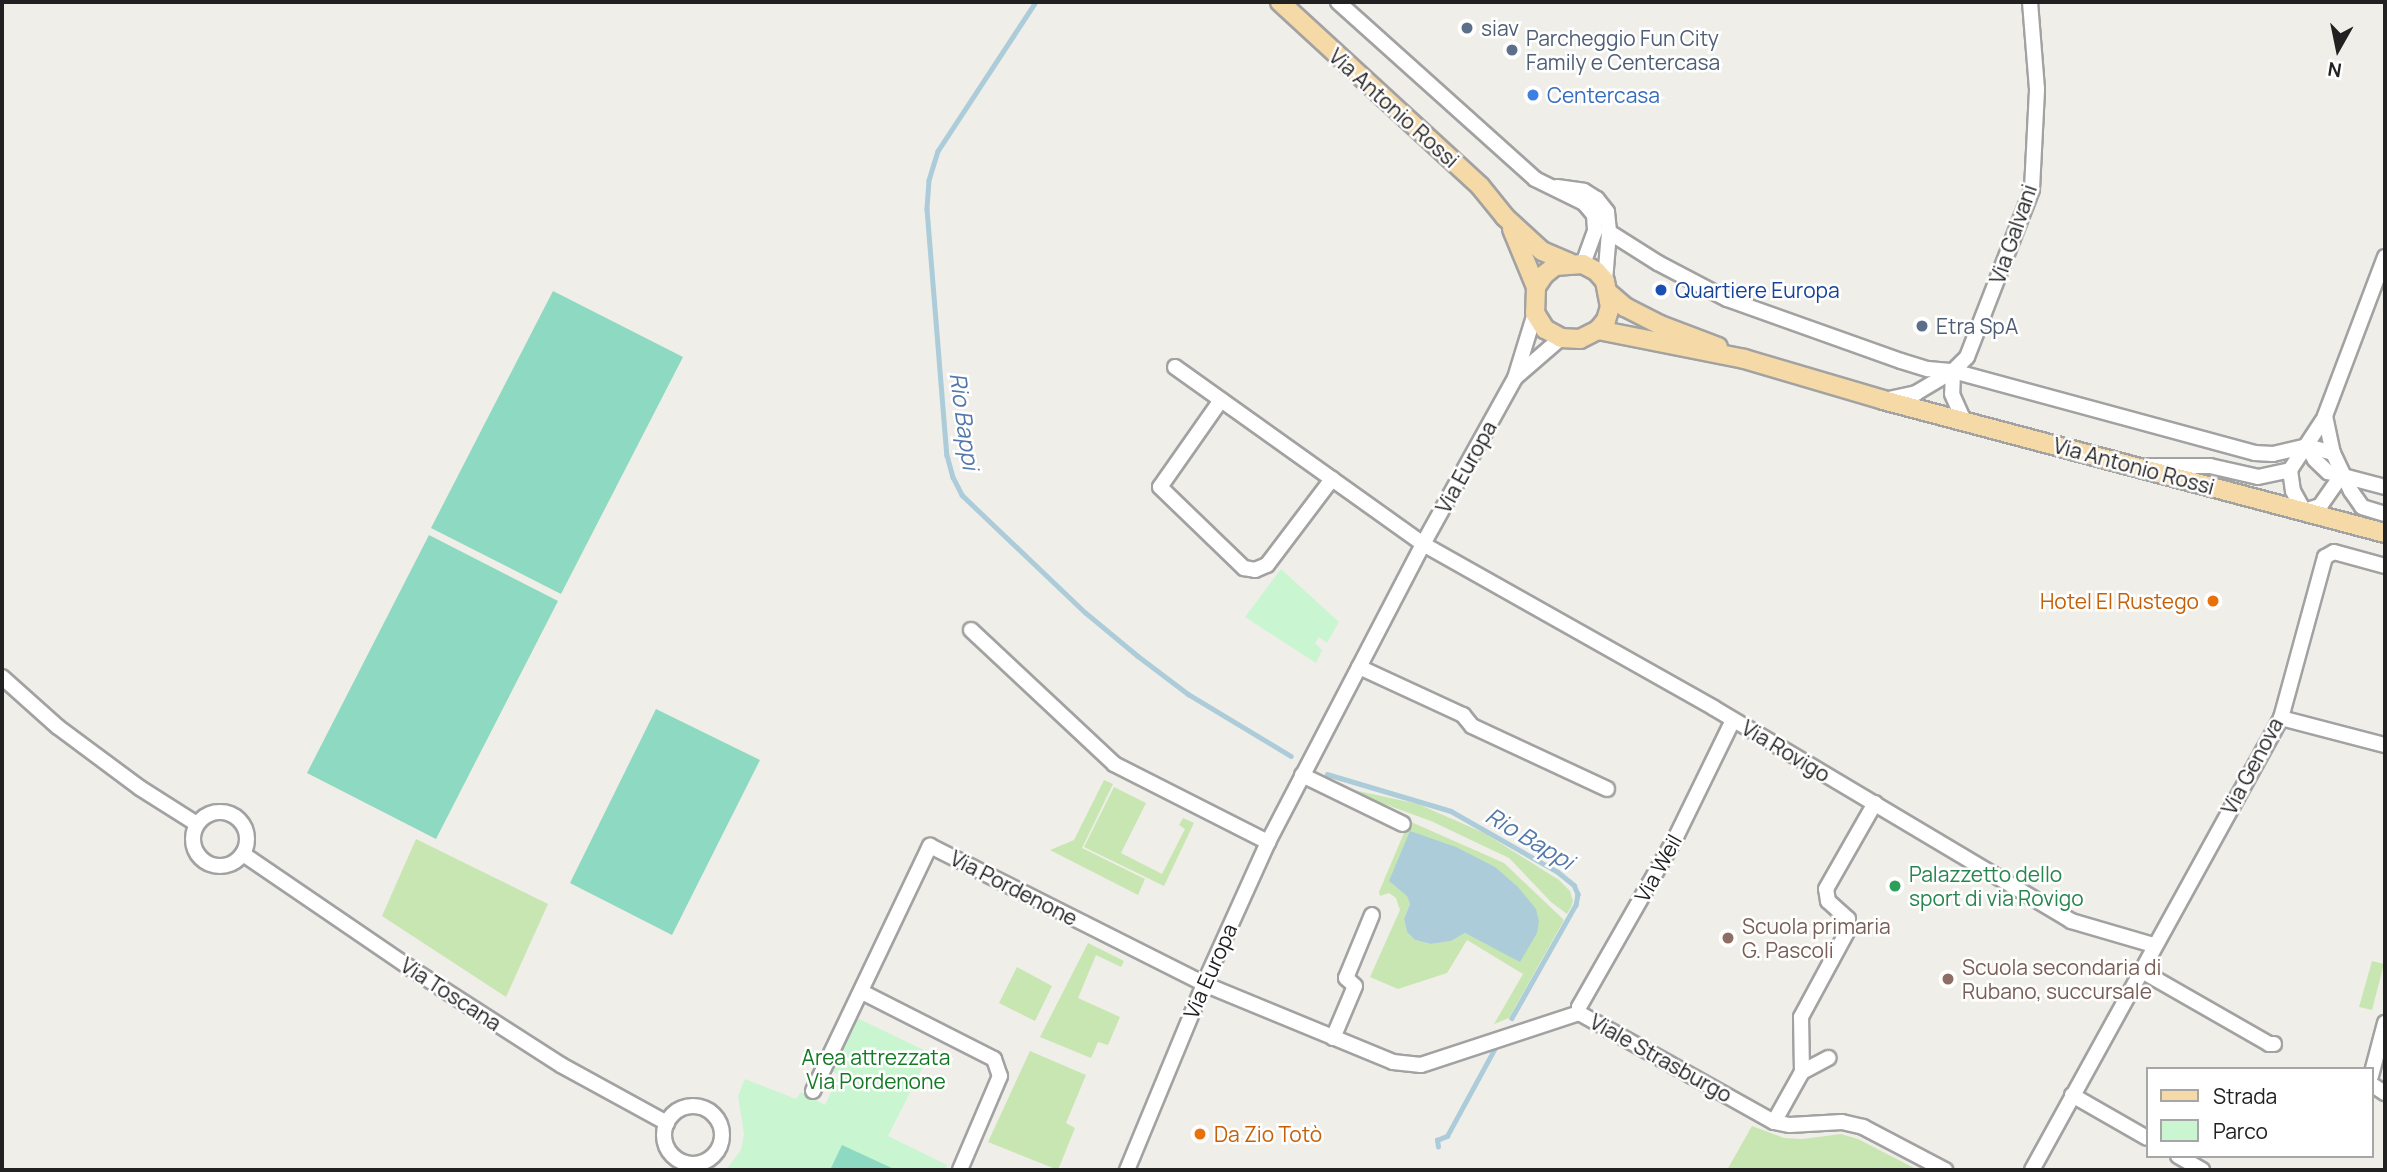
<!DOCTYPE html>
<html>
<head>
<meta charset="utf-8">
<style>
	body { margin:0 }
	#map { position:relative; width:2387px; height:1172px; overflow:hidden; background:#f0eee8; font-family:Manrope,sans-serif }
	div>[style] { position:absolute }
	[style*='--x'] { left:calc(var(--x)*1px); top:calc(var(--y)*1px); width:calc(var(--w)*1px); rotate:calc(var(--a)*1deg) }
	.grass>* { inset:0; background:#c8e6b2 }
	.park>* { inset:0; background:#c9f6d0 }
	.pitch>* { inset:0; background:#8dd9c1 }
	.water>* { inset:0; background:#acccda }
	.stream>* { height:4.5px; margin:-2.25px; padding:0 2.25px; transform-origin:2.25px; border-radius:2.25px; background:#acccda }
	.roads { filter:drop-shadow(2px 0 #a2a2a2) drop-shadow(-2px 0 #a2a2a2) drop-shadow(0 2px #a2a2a2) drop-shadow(0 -2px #a2a2a2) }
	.minor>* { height:14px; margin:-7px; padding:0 7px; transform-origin:7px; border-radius:7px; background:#fff }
	.minor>.ring { margin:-7px; padding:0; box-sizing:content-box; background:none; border:14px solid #fff; border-radius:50% }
	.major>* { height:18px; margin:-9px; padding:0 9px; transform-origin:9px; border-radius:9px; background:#f5daa8 }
	.dots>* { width:19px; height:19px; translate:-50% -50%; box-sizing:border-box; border:4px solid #fff; border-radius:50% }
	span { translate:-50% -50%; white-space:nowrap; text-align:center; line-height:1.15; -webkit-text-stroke:5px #fff; paint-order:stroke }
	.service-label { font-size:21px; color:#4e5e75 }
	.left { translate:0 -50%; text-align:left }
	.shop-label { font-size:21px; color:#366cbe }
	.street-label { font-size:21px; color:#212121 }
	.transit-label { font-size:21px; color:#164399 }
	.food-label { font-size:21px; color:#c56008 }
	.right { translate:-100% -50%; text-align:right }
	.leisure-label { font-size:21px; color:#27864d }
	.education-label { font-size:21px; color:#785e54 }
	.park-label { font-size:21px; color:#147924 }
	.water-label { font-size:23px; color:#5378aa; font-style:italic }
	.frame { position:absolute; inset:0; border:4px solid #212121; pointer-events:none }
	.legend { position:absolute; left:2146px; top:1067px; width:228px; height:91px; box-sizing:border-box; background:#fff; border:2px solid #a6a6a6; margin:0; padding:9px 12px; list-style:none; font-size:21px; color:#212121 }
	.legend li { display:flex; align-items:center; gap:14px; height:35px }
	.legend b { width:35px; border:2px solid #a6a6a6 }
	.north { position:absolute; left:2303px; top:14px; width:70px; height:70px; -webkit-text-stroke:5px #fff; paint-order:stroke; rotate:189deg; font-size:19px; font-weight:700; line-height:28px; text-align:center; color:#212121 }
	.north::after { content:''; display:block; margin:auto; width:24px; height:32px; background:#212121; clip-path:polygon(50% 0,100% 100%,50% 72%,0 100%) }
</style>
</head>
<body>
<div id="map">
	<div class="grass">
		<div style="clip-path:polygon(1104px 780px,1113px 784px,1082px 848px,1145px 879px,1138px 895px,1050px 850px,1074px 840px)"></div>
		<div style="clip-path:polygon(1335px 786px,1418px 804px,1484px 833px,1559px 880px,1570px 891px,1573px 901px,1571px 907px,1567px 914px,1551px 902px,1509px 858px,1431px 821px)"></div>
		<div style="clip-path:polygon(1114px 787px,1146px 803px,1121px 853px,1162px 874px,1185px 829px,1179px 825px,1183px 818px,1194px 823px,1164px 886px,1084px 847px)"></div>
		<div style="clip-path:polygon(evenodd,1409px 821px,1504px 863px,1564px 920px,1509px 1018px,1494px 1024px,1523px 974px,1467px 940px,1447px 973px,1398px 989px,1370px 977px,1400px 910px,1396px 898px,1389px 893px,1380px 896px,1379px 892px,1409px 821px,1407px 896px,1520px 961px,1465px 933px,1451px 941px,1431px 944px,1415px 940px,1407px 932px,1404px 919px,1410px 904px,1407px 896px)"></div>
		<div style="clip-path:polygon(416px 839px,548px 904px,506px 997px,382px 916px)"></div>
		<div style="clip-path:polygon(1088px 943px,1124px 961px,1121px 967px,1096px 955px,1078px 998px,1120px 1017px,1108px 1045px,1098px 1042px,1091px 1058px,1040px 1037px)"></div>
		<div style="clip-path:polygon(2372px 961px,2384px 964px,2372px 1010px,2359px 1007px)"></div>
		<div style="clip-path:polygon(1017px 967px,1052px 986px,1035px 1021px,999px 1003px)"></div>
		<div style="clip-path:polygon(1030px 1051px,1086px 1075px,1066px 1123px,1075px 1128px,1058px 1170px,988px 1142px)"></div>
		<div style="clip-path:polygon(1752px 1126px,1784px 1138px,1802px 1139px,1841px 1134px,1858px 1139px,1918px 1170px,1727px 1170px)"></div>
	</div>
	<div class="park">
		<div style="clip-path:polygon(1281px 569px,1339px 622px,1327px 643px,1319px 637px,1315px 643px,1322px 650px,1316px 663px,1245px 617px)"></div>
		<div style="clip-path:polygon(857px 1018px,930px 1053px,888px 1136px,947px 1165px,945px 1170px,726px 1170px,741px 1150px,744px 1134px,738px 1096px,745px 1079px,796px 1099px,801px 1092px,825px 1105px,839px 1075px,832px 1071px)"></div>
	</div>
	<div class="pitch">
		<div style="clip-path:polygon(553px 291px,683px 357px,561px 594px,431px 528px)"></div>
		<div style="clip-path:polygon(429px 535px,558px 601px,436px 839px,307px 773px)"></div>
		<div style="clip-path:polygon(656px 709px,760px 760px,672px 935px,570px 883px)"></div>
		<div style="clip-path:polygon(842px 1145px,896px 1170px,830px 1170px)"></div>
	</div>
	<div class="water">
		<div style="clip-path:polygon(1410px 831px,1456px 847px,1495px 867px,1518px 887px,1536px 909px,1539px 922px,1537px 933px,1520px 962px,1465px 933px,1451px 941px,1431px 944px,1415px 940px,1407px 932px,1404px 919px,1410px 904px,1407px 896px,1389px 881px)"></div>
	</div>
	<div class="stream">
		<div style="--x:1036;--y:2;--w:178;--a:123.3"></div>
		<div style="--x:938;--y:151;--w:30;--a:107"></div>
		<div style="--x:929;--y:180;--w:29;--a:94"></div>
		<div style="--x:927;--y:209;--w:247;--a:85.4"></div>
		<div style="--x:947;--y:455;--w:23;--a:75"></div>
		<div style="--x:953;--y:477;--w:20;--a:63"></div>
		<div style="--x:962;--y:495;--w:171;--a:43.6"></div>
		<div style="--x:1086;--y:613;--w:67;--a:39.6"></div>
		<div style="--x:1138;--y:656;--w:63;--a:37.2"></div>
		<div style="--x:1188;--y:694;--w:120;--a:31"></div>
		<div style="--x:1327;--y:774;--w:129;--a:16.6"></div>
		<div style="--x:1451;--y:811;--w:123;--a:29.7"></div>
		<div style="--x:1558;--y:872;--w:21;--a:39"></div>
		<div style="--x:1574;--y:885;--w:10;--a:66"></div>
		<div style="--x:1578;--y:894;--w:11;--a:100"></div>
		<div style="--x:1576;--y:905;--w:130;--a:119.5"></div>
		<div style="--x:1438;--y:1147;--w:7;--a:-98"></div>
		<div style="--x:1437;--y:1140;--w:11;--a:-22"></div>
		<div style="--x:1447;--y:1136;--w:100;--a:-61.4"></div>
	</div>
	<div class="roads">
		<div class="minor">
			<div style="--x:1338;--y:2;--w:265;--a:41.9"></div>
			<div style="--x:1535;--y:179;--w:55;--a:26.1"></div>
			<div style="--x:1584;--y:203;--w:16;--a:50"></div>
			<div style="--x:1594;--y:215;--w:16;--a:86"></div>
			<div style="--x:1595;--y:231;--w:35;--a:110"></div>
			<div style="--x:1557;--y:187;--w:27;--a:8"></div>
			<div style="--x:1584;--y:191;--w:15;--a:32"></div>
			<div style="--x:1597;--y:199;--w:16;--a:52"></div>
			<div style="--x:1607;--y:212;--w:20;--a:84"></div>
			<div style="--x:1609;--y:232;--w:49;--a:94.7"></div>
			<div style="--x:1609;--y:232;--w:58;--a:32.3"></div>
			<div style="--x:1658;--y:263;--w:78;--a:27.6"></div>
			<div style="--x:1727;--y:299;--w:185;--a:19.6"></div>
			<div style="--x:1901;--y:361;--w:28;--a:17"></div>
			<div style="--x:1928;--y:369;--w:25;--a:5"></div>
			<div style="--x:1953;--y:371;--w:313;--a:15.2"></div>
			<div style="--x:2255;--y:453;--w:18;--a:3"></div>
			<div style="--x:2273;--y:454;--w:35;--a:-13"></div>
			<div style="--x:2307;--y:446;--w:27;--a:15"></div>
			<div style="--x:2385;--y:257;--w:170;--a:110.7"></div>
			<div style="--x:2325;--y:416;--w:38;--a:78"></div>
			<div style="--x:2333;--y:453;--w:42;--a:64.7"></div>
			<div style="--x:2351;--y:491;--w:19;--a:55"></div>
			<div style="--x:2362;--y:507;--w:24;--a:17"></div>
			<div style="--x:1175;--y:367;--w:305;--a:35.5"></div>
			<div style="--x:1423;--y:544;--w:334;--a:29.4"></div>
			<div style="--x:1714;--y:708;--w:416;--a:30.8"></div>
			<div style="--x:2071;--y:921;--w:85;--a:16.3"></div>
			<div style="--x:1953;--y:371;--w:23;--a:92"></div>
			<div style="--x:1952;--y:394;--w:30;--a:66"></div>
			<div style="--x:1516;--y:377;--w:60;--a:-40.9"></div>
			<div style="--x:1221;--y:400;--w:106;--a:125"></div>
			<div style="--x:1160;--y:487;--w:117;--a:44"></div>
			<div style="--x:1244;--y:568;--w:11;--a:10"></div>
			<div style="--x:1255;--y:570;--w:13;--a:-23"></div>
			<div style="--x:1267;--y:565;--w:108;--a:-52.9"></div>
			<div style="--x:1884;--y:400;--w:33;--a:-12"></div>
			<div style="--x:1916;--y:393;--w:43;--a:-30.7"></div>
			<div style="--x:1953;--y:371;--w:20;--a:-45"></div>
			<div style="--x:1967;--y:357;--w:180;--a:-68.8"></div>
			<div style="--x:2032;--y:189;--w:100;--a:-87.1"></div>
			<div style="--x:2037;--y:89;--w:87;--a:-94.6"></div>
			<div style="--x:2307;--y:446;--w:16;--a:60"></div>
			<div style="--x:2315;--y:460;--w:18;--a:43"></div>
			<div style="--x:2328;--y:472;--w:59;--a:14.7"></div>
			<div style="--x:2148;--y:466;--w:62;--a:0"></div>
			<div style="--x:2210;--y:466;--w:49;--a:12.9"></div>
			<div style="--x:2258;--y:477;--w:33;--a:-12"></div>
			<div style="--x:2290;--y:470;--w:64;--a:-56.6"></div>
			<div style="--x:2290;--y:470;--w:21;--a:82"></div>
			<div style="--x:2293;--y:491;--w:23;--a:61"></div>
			<div style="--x:2304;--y:511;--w:17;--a:-17"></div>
			<div style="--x:2320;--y:506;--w:38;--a:-55"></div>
			<div style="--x:971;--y:630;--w:196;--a:43.1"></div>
			<div style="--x:1114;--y:764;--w:173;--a:26.9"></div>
			<div style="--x:1359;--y:667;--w:115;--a:24.8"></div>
			<div style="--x:1463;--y:715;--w:14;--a:51"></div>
			<div style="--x:1472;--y:726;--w:149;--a:25"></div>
			<div style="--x:2;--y:677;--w:75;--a:41.8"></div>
			<div style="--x:58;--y:727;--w:102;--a:36.6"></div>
			<div style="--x:140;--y:788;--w:67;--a:32.3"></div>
			<div style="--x:2281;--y:718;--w:107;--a:14.6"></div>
			<div style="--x:1302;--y:775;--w:112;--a:25.9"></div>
			<div class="ring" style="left:193px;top:812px;width:40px;height:40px"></div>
			<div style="--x:243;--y:854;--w:202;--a:34.3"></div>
			<div style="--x:410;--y:968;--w:179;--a:32.7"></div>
			<div style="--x:561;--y:1065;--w:121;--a:28.7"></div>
			<div style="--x:2140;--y:970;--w:149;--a:29.8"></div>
			<div style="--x:2269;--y:1044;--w:5;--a:0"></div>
			<div style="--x:862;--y:992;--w:148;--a:26.9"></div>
			<div style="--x:994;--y:1059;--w:18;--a:71"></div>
			<div style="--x:1000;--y:1076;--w:102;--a:113.1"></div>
			<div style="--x:1579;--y:1013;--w:6;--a:-90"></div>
			<div style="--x:1579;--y:1007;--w:193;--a:-60.3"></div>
			<div style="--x:1675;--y:839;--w:132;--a:-64"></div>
			<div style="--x:1333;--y:1038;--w:56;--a:-67.1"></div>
			<div style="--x:1355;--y:986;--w:12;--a:-138"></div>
			<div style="--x:1346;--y:978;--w:68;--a:-67.6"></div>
			<div style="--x:1802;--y:1072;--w:30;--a:-28"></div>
			<div style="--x:2371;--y:1076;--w:55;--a:-75.2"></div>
			<div style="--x:2371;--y:1084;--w:17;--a:33"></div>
			<div style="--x:813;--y:1091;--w:272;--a:-64.5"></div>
			<div style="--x:930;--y:846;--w:307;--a:26.7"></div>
			<div style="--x:1204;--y:984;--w:204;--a:22.4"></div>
			<div style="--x:1393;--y:1062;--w:28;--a:6"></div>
			<div style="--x:1421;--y:1065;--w:166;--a:-18.2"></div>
			<div style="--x:1579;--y:1013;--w:223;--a:29.2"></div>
			<div style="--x:1774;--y:1122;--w:16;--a:11"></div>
			<div style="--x:1790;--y:1125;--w:52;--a:-3.3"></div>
			<div style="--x:1842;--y:1122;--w:22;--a:13"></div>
			<div style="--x:1863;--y:1127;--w:93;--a:27.7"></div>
			<div style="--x:2072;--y:1095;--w:86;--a:29.8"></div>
			<div class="ring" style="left:664px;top:1106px;width:44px;height:44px"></div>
			<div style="--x:1774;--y:1122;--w:57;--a:-60.8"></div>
			<div style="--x:1802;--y:1072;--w:55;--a:-91"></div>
			<div style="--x:1801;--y:1017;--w:99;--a:-61.6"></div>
			<div style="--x:1848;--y:930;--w:11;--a:-90"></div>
			<div style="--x:1848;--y:919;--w:27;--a:-138"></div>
			<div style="--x:1828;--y:901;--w:12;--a:-99"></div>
			<div style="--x:1826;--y:889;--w:99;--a:-60.3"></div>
			<div style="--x:2178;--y:1156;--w:28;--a:30"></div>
			<div style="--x:1127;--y:1170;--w:201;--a:-67.5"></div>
			<div style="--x:1204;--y:984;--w:156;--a:-65.7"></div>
			<div style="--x:1268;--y:842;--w:336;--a:-62.5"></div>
			<div style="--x:1423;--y:544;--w:190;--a:-61"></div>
			<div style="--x:1515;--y:378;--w:68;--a:-72.9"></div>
			<div style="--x:2032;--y:1170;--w:516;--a:-61.15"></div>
			<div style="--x:2281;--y:718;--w:167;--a:-74.7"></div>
			<div style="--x:2325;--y:557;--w:10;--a:-29"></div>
			<div style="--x:2334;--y:552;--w:53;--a:15.4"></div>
		</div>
		<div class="major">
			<div style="--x:1280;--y:2;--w:272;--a:42.6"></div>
			<div style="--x:1480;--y:186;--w:40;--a:51"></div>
			<div style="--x:1505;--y:217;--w:50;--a:42.6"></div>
			<div style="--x:1542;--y:251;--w:30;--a:23"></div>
			<div style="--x:1512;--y:229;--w:63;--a:67.5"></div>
			<div style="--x:1536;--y:287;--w:26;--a:92"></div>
			<div style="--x:1535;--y:313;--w:19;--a:58"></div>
			<div style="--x:1545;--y:329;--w:18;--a:29"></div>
			<div style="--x:1561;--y:338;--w:19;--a:3"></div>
			<div style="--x:1580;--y:339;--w:20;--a:-27"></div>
			<div style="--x:1598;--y:330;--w:13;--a:-51"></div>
			<div style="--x:1606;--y:320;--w:14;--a:-73"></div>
			<div style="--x:1610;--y:307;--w:26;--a:-101"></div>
			<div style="--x:1605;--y:281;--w:13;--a:-132"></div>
			<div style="--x:1596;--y:271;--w:15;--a:-152"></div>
			<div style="--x:1583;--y:264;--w:28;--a:176"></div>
			<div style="--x:1555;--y:266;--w:14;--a:141"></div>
			<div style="--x:1544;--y:275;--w:14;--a:124"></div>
			<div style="--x:1610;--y:294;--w:20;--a:41"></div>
			<div style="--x:1625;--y:307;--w:39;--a:27"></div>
			<div style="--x:1660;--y:325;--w:62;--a:20.8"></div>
			<div style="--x:1598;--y:330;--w:149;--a:11.2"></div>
			<div style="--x:1744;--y:359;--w:145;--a:16.4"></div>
			<div style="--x:1883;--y:400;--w:519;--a:14.84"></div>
		</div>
	</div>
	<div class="dots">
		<div style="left:1467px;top:28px;background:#5c6f8a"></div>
		<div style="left:1512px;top:50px;background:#5c6f8a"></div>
		<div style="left:1533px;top:95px;background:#3f7fe0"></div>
		<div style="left:1661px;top:290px;background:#1a4fb4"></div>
		<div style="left:1922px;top:326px;background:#5c6f8a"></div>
		<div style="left:2213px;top:601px;background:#e8710a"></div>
		<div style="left:1895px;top:886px;background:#2e9e5b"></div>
		<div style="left:1728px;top:938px;background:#8d6e63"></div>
		<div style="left:1948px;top:979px;background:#8d6e63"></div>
		<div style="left:1200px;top:1134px;background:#e8710a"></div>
	</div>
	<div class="service-label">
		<span class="left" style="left:1481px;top:28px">siav</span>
		<span class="left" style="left:1526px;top:50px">Parcheggio Fun City<br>Family e Centercasa</span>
		<span class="left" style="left:1936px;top:326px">Etra SpA</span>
	</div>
	<div class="shop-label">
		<span class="left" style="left:1547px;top:95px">Centercasa</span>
	</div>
	<div class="street-label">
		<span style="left:1394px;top:108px;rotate:42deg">Via Antonio Rossi</span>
		<span style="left:2013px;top:234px;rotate:-71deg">Via Galvani</span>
		<span style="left:2134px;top:466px;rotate:15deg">Via Antonio Rossi</span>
		<span style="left:1466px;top:467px;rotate:-61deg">Via Europa</span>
		<span style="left:1786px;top:751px;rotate:31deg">Via Rovigo</span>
		<span style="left:2252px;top:766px;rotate:-62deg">Via Genova</span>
		<span style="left:1658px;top:868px;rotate:-61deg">Via Weil</span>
		<span style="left:1014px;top:888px;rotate:27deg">Via Pordenone</span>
		<span style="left:1210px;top:971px;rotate:-66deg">Via Europa</span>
		<span style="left:451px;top:994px;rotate:33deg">Via Toscana</span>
		<span style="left:1661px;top:1058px;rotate:29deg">Viale Strasburgo</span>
	</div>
	<div class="transit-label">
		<span class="left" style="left:1675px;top:290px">Quartiere Europa</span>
	</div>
	<div class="food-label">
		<span class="right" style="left:2199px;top:601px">Hotel El Rustego</span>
		<span class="left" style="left:1214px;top:1134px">Da Zio Totò</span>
	</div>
	<div class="leisure-label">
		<span class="left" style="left:1909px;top:886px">Palazzetto dello<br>sport di via Rovigo</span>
	</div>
	<div class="education-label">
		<span class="left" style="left:1742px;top:938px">Scuola primaria<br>G. Pascoli</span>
		<span class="left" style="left:1962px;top:979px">Scuola secondaria di<br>Rubano, succursale</span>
	</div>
	<div class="park-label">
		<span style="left:876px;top:1069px">Area attrezzata<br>Via Pordenone</span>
	</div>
	<div class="water-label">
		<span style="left:965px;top:421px;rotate:82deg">Rio Bappi</span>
		<span style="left:1530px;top:838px;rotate:31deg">Rio Bappi</span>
	</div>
	<div class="frame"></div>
	<ul class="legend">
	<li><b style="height:9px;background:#f5daa8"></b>Strada</li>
	<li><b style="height:19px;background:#c9f6d0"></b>Parco</li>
	</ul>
	<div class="north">N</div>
</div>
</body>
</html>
